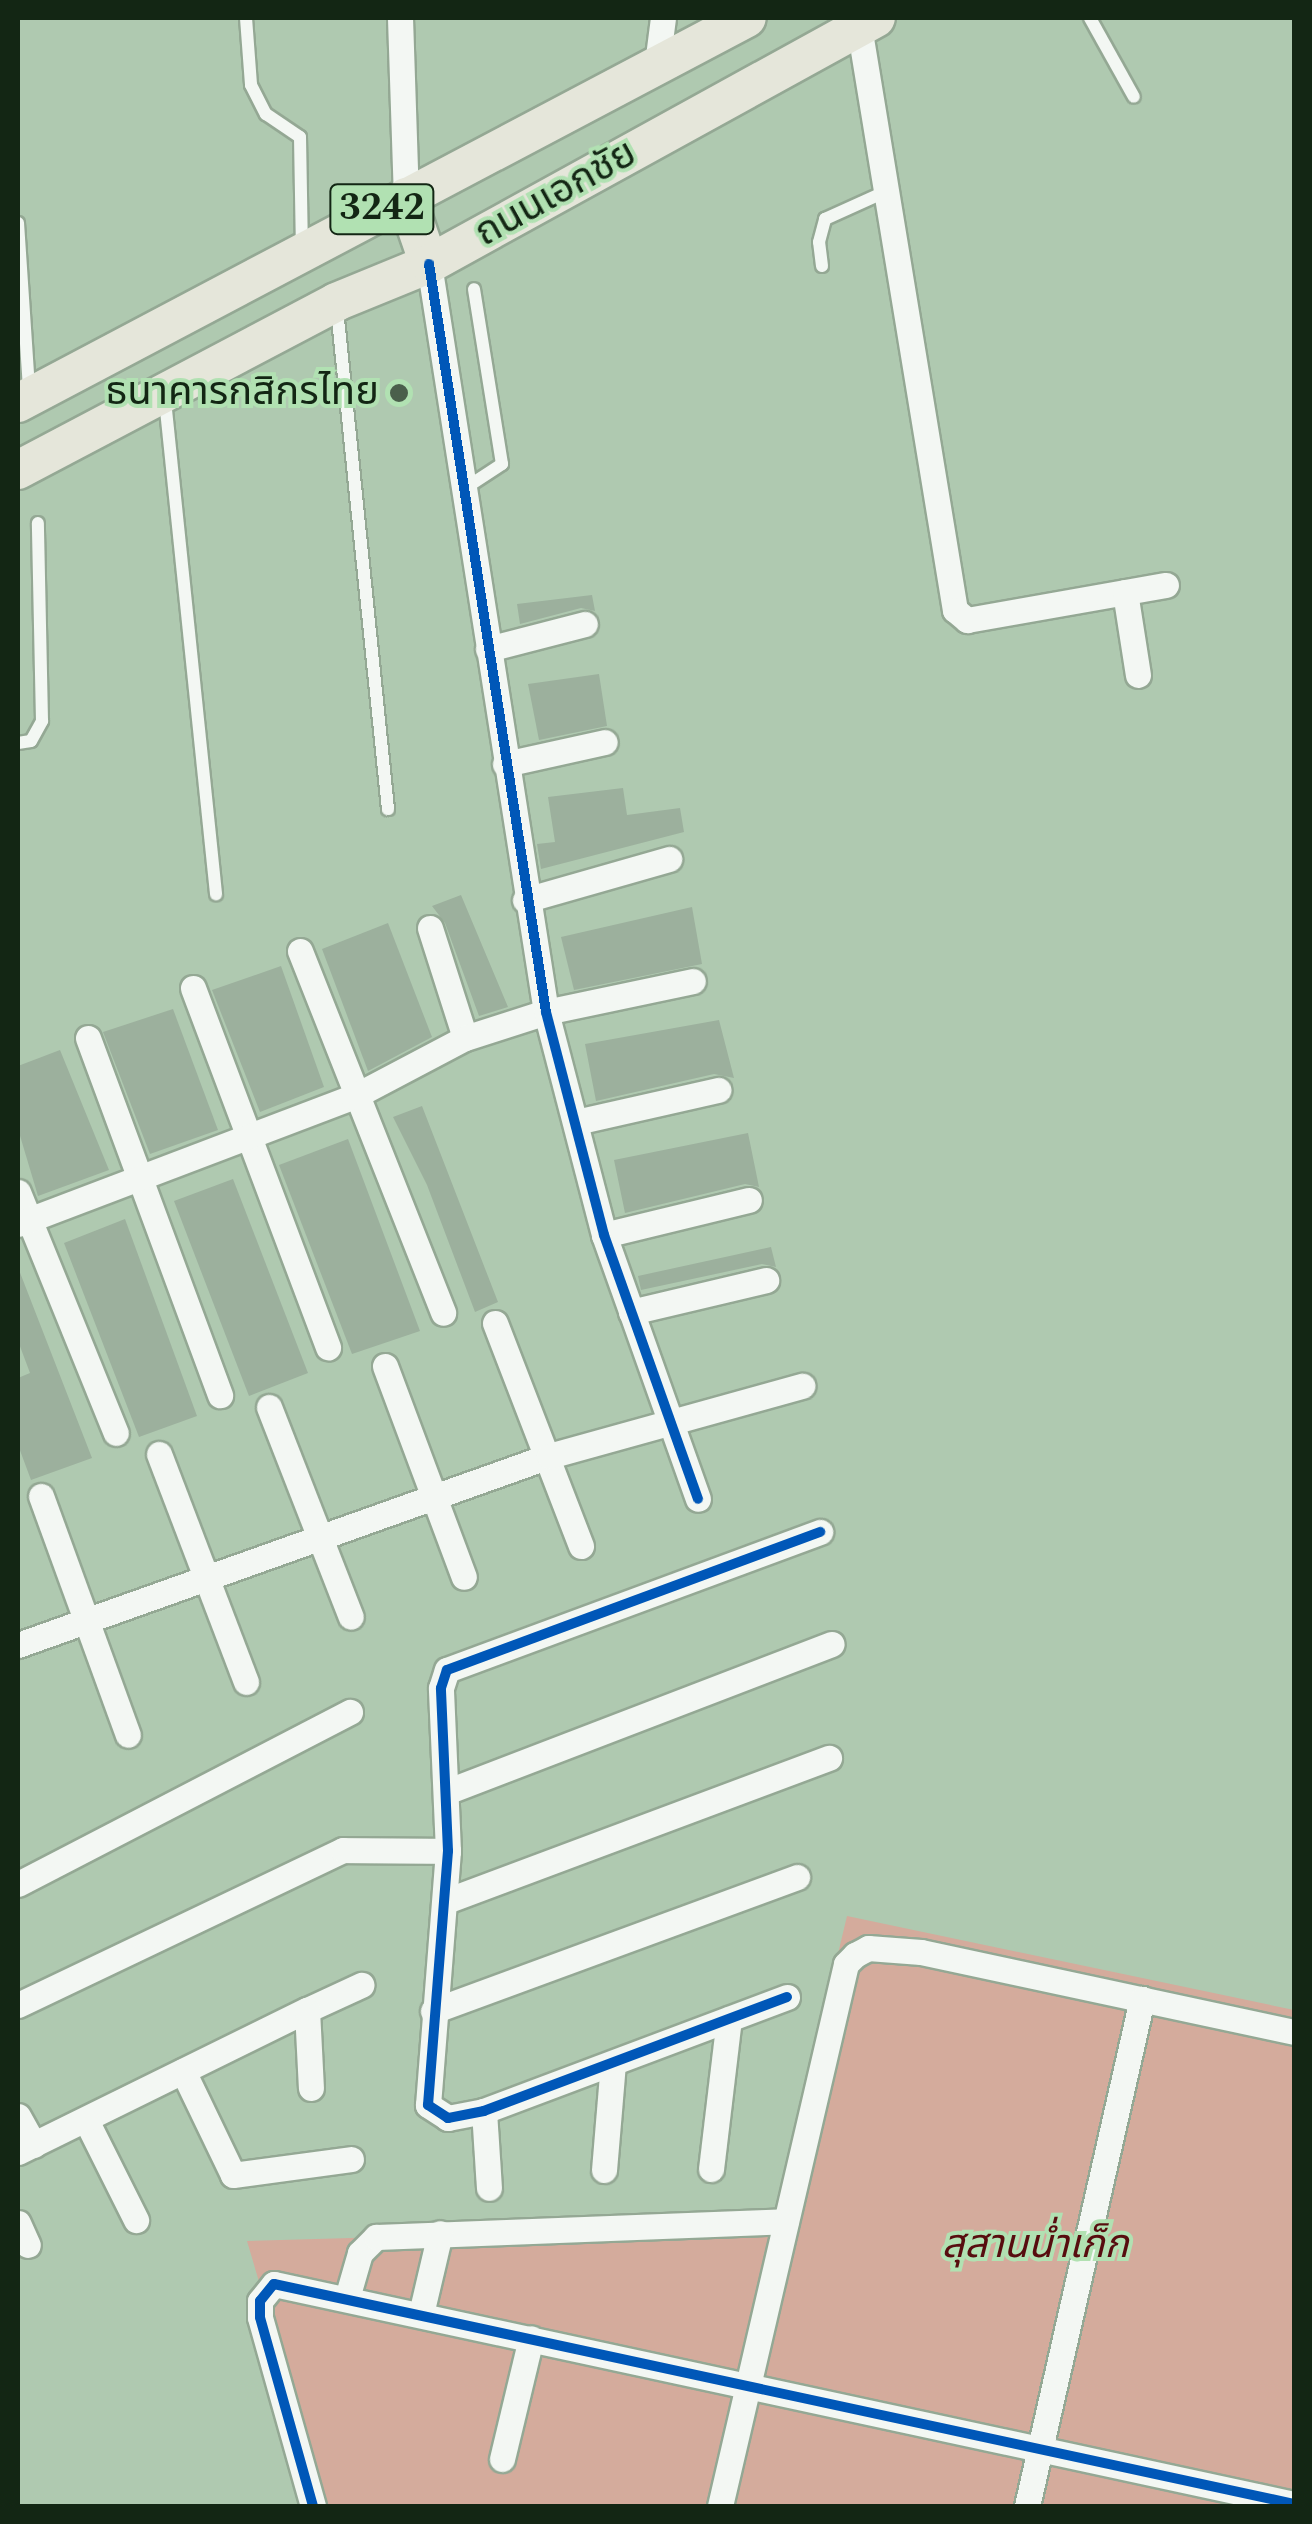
<!DOCTYPE html>
<html>
<head>
<meta charset="utf-8">
<style>
	body { margin:0 }
	#map { position:relative; width:1312px; height:2524px; overflow:hidden; background:#afc9b0; font-family:Spectral,"Noto Sans Thai",serif }
	div>[style] { position:absolute }
	[style*='--x'] { left:calc(var(--x)*1px); top:calc(var(--y)*1px); width:calc(var(--w)*1px); rotate:calc(var(--a)*1deg) }
	.green>* { inset:0; background:#d4ab9c }
	.building>* { inset:0; background:#9cb09d }
	.roads { filter:drop-shadow(2px 0 #94a894) drop-shadow(-2px 0 #94a894) drop-shadow(0 2px #94a894) drop-shadow(0 -2px #94a894) }
	.lane>* { height:12px; margin:-6px; padding:0 6px; transform-origin:6px; border-radius:6px; background:#f3f7f3 }
	.street>* { height:25px; margin:-12.5px; padding:0 12.5px; transform-origin:12.5px; border-radius:12.5px; background:#f3f7f3 }
	.primary>* { height:38px; margin:-19px; padding:0 19px; transform-origin:19px; border-radius:19px; background:#e5e6da }
	.cycleway>* { height:10px; margin:-5px; padding:0 5px; transform-origin:5px; border-radius:5px; background:#0057b8 }
	.dots>* { width:28px; height:28px; translate:-50% -50%; box-sizing:border-box; border:5px solid #b1e1b2; border-radius:50% }
	span { translate:-50% -50%; white-space:nowrap; text-align:center; line-height:1.15; -webkit-text-stroke:8px #b1e1b2; paint-order:stroke }
	.shield-label span { padding:2px 8px; background:#b1e1b2; border:2px solid; border-radius:8px; -webkit-text-stroke-width:0 }
	.shield-label { font-size:38px; color:#132614; font-weight:700 }
	.street-label { font-size:40px; color:#132614 }
	.poi-label { font-size:40px; color:#132614 }
	.right { translate:-100% -50%; text-align:right }
	.park-label { font-size:40px; color:#570d0f; font-style:italic }
	.frame { position:absolute; inset:0; border:20px solid #132614; pointer-events:none }
</style>
</head>
<body>
<div id="map">
	<div class="green">
		<div style="clip-path:polygon(847px 1916px,1294px 2010px,1294px 2506px,325px 2506px,247px 2241px,773px 2226px)"></div>
	</div>
	<div class="building">
		<div style="clip-path:polygon(592px 595px,595px 611px,581px 608px,520px 624px,517px 604px)"></div>
		<div style="clip-path:polygon(599px 674px,607px 726px,539px 740px,528px 684px)"></div>
		<div style="clip-path:polygon(623px 788px,627px 815px,680px 808px,684px 832px,541px 869px,537px 844px,555px 842px,548px 797px)"></div>
		<div style="clip-path:polygon(461px 895px,508px 1007px,479px 1016px,445px 923px,432px 906px)"></div>
		<div style="clip-path:polygon(692px 907px,702px 964px,574px 990px,561px 937px)"></div>
		<div style="clip-path:polygon(388px 923px,432px 1037px,368px 1071px,322px 949px)"></div>
		<div style="clip-path:polygon(281px 966px,324px 1087px,260px 1112px,212px 990px)"></div>
		<div style="clip-path:polygon(173px 1009px,218px 1130px,150px 1154px,103px 1032px)"></div>
		<div style="clip-path:polygon(719px 1020px,734px 1078px,714px 1074px,596px 1101px,585px 1044px)"></div>
		<div style="clip-path:polygon(60px 1050px,109px 1170px,38px 1196px,18px 1129px,18px 1066px)"></div>
		<div style="clip-path:polygon(422px 1106px,498px 1302px,475px 1312px,427px 1185px,393px 1117px)"></div>
		<div style="clip-path:polygon(748px 1133px,759px 1187px,745px 1184px,625px 1213px,614px 1160px)"></div>
		<div style="clip-path:polygon(348px 1139px,420px 1331px,352px 1354px,279px 1165px)"></div>
		<div style="clip-path:polygon(233px 1179px,308px 1373px,249px 1396px,174px 1201px)"></div>
		<div style="clip-path:polygon(125px 1219px,197px 1416px,139px 1437px,64px 1243px)"></div>
		<div style="clip-path:polygon(771px 1247px,776px 1267px,762px 1264px,641px 1290px,638px 1276px)"></div>
		<div style="clip-path:polygon(19px 1270px,92px 1458px,31px 1480px,18px 1445px,18px 1378px,30px 1373px,18px 1341px)"></div>
	</div>
	<div class="roads">
		<div class="lane">
			<div style="--x:246;--y:18;--w:67;--a:85.7"></div>
			<div style="--x:251;--y:85;--w:33;--a:63"></div>
			<div style="--x:266;--y:114;--w:41;--a:34.1"></div>
			<div style="--x:300;--y:137;--w:112;--a:89"></div>
			<div style="--x:1090;--y:18;--w:90;--a:60.9"></div>
			<div style="--x:18;--y:223;--w:166;--a:86.2"></div>
			<div style="--x:822;--y:266;--w:24;--a:-97"></div>
			<div style="--x:819;--y:242;--w:24;--a:-75"></div>
			<div style="--x:825;--y:219;--w:68;--a:-24.3"></div>
			<div style="--x:337;--y:309;--w:503;--a:84.18"></div>
			<div style="--x:165;--y:400;--w:497;--a:84.1"></div>
			<div style="--x:467;--y:487;--w:42;--a:-33.3"></div>
			<div style="--x:502;--y:464;--w:177;--a:-99.1"></div>
			<div style="--x:18;--y:743;--w:13;--a:-9"></div>
			<div style="--x:31;--y:741;--w:23;--a:-61"></div>
			<div style="--x:42;--y:721;--w:198;--a:-91.2"></div>
		</div>
		<div class="street">
			<div style="--x:400;--y:18;--w:179;--a:88.1"></div>
			<div style="--x:859;--y:26;--w:592;--a:80.67"></div>
			<div style="--x:955;--y:610;--w:16;--a:40"></div>
			<div style="--x:967;--y:620;--w:202;--a:-10"></div>
			<div style="--x:657;--y:64;--w:46;--a:-82.6"></div>
			<div style="--x:429;--y:264;--w:757;--a:81.11"></div>
			<div style="--x:546;--y:1012;--w:230;--a:75.4"></div>
			<div style="--x:604;--y:1235;--w:280;--a:70.4"></div>
			<div style="--x:1125;--y:592;--w:84;--a:81.1"></div>
			<div style="--x:488;--y:649;--w:100;--a:-14.5"></div>
			<div style="--x:505;--y:764;--w:102;--a:-12.4"></div>
			<div style="--x:525;--y:900;--w:150;--a:-15.9"></div>
			<div style="--x:430;--y:928;--w:115;--a:72.3"></div>
			<div style="--x:300;--y:951;--w:389;--a:68.4"></div>
			<div style="--x:193;--y:988;--w:384;--a:69.4"></div>
			<div style="--x:88;--y:1038;--w:381;--a:69.7"></div>
			<div style="--x:576;--y:1122;--w:146;--a:-12.7"></div>
			<div style="--x:18;--y:1192;--w:260;--a:67.9"></div>
			<div style="--x:18;--y:1224;--w:358;--a:-20.8"></div>
			<div style="--x:353;--y:1097;--w:127;--a:-27.8"></div>
			<div style="--x:465;--y:1038;--w:85;--a:-17.8"></div>
			<div style="--x:546;--y:1012;--w:150;--a:-11.9"></div>
			<div style="--x:604;--y:1235;--w:149;--a:-13.6"></div>
			<div style="--x:631;--y:1312;--w:139;--a:-13.3"></div>
			<div style="--x:495;--y:1323;--w:239;--a:68.9"></div>
			<div style="--x:385;--y:1366;--w:225;--a:69.5"></div>
			<div style="--x:269;--y:1407;--w:225;--a:68.7"></div>
			<div style="--x:159;--y:1454;--w:244;--a:69.1"></div>
			<div style="--x:41;--y:1496;--w:254;--a:70"></div>
			<div style="--x:18;--y:1645;--w:564;--a:-19.59"></div>
			<div style="--x:549;--y:1456;--w:263;--a:-15.5"></div>
			<div style="--x:446;--y:1792;--w:413;--a:-21"></div>
			<div style="--x:18;--y:1884;--w:374;--a:-27.4"></div>
			<div style="--x:446;--y:1901;--w:409;--a:-20.5"></div>
			<div style="--x:787;--y:1997;--w:324;--a:159.4"></div>
			<div style="--x:484;--y:2111;--w:37;--a:169"></div>
			<div style="--x:448;--y:2118;--w:24;--a:-147"></div>
			<div style="--x:428;--y:2105;--w:255;--a:-85.5"></div>
			<div style="--x:448;--y:1851;--w:163;--a:-92.5"></div>
			<div style="--x:441;--y:1688;--w:19;--a:-72"></div>
			<div style="--x:447;--y:1670;--w:398;--a:-20.3"></div>
			<div style="--x:18;--y:2005;--w:360;--a:-25.5"></div>
			<div style="--x:343;--y:1850;--w:105;--a:0.5"></div>
			<div style="--x:307;--y:2010;--w:60;--a:-24.8"></div>
			<div style="--x:433;--y:2011;--w:388;--a:-20.2"></div>
			<div style="--x:183;--y:2071;--w:115;--a:64.3"></div>
			<div style="--x:233;--y:2175;--w:119;--a:-7.7"></div>
			<div style="--x:484;--y:2111;--w:77;--a:86.3"></div>
			<div style="--x:18;--y:2116;--w:33;--a:61"></div>
			<div style="--x:86;--y:2120;--w:112;--a:63.4"></div>
			<div style="--x:18;--y:2152;--w:322;--a:-26.2"></div>
			<div style="--x:307;--y:2010;--w:78;--a:87.1"></div>
			<div style="--x:711;--y:2169;--w:151;--a:-83.2"></div>
			<div style="--x:604;--y:2170;--w:107;--a:-85.2"></div>
			<div style="--x:18;--y:2223;--w:24;--a:66"></div>
			<div style="--x:347;--y:2298;--w:47;--a:-73.9"></div>
			<div style="--x:360;--y:2253;--w:23;--a:-45"></div>
			<div style="--x:376;--y:2237;--w:410;--a:-2.2"></div>
			<div style="--x:421;--y:2314;--w:83;--a:-76.8"></div>
			<div style="--x:502;--y:2459;--w:124;--a:-76.5"></div>
			<div style="--x:313;--y:2506;--w:196;--a:-105.7"></div>
			<div style="--x:260;--y:2317;--w:16;--a:-90"></div>
			<div style="--x:260;--y:2301;--w:22;--a:-51"></div>
			<div style="--x:274;--y:2284;--w:1043;--a:12.17"></div>
			<div style="--x:720;--y:2506;--w:556;--a:-76.91"></div>
			<div style="--x:846;--y:1964;--w:13;--a:-45"></div>
			<div style="--x:855;--y:1955;--w:15;--a:-28"></div>
			<div style="--x:868;--y:1948;--w:53;--a:4.3"></div>
			<div style="--x:921;--y:1952;--w:381;--a:12.1"></div>
			<div style="--x:1027;--y:2506;--w:520;--a:-77.22"></div>
		</div>
		<div class="primary">
			<div style="--x:406;--y:197;--w:71;--a:71.1"></div>
			<div style="--x:18;--y:403;--w:824;--a:-27.84"></div>
			<div style="--x:18;--y:470;--w:360;--a:-27.8"></div>
			<div style="--x:336;--y:302;--w:100;--a:-22.2"></div>
			<div style="--x:429;--y:264;--w:510;--a:-28.83"></div>
		</div>
	</div>
	<div class="cycleway">
		<div style="--x:429;--y:264;--w:757;--a:81.11"></div>
		<div style="--x:546;--y:1012;--w:230;--a:75.4"></div>
		<div style="--x:604;--y:1235;--w:280;--a:70.4"></div>
		<div style="--x:787;--y:1997;--w:324;--a:159.4"></div>
		<div style="--x:484;--y:2111;--w:37;--a:169"></div>
		<div style="--x:448;--y:2118;--w:24;--a:-147"></div>
		<div style="--x:428;--y:2105;--w:255;--a:-85.5"></div>
		<div style="--x:448;--y:1851;--w:163;--a:-92.5"></div>
		<div style="--x:441;--y:1688;--w:19;--a:-72"></div>
		<div style="--x:447;--y:1670;--w:398;--a:-20.3"></div>
		<div style="--x:313;--y:2506;--w:196;--a:-105.7"></div>
		<div style="--x:260;--y:2317;--w:16;--a:-90"></div>
		<div style="--x:260;--y:2301;--w:22;--a:-51"></div>
		<div style="--x:274;--y:2284;--w:1043;--a:12.17"></div>
	</div>
	<div class="dots">
		<div style="left:399px;top:393px;background:#4a5f4b"></div>
	</div>
	<div class="shield-label">
		<span style="left:382px;top:209px">3242</span>
	</div>
	<div class="street-label">
		<span style="left:556px;top:194px;rotate:-29deg">ถนนเอกชัย</span>
	</div>
	<div class="poi-label">
		<span class="right" style="left:379px;top:393px">ธนาคารกสิกรไทย</span>
	</div>
	<div class="park-label">
		<span style="left:1035px;top:2246px">สุสานน่ำเก็ก</span>
	</div>
	<div class="frame"></div>
</div>
</body>
</html>
